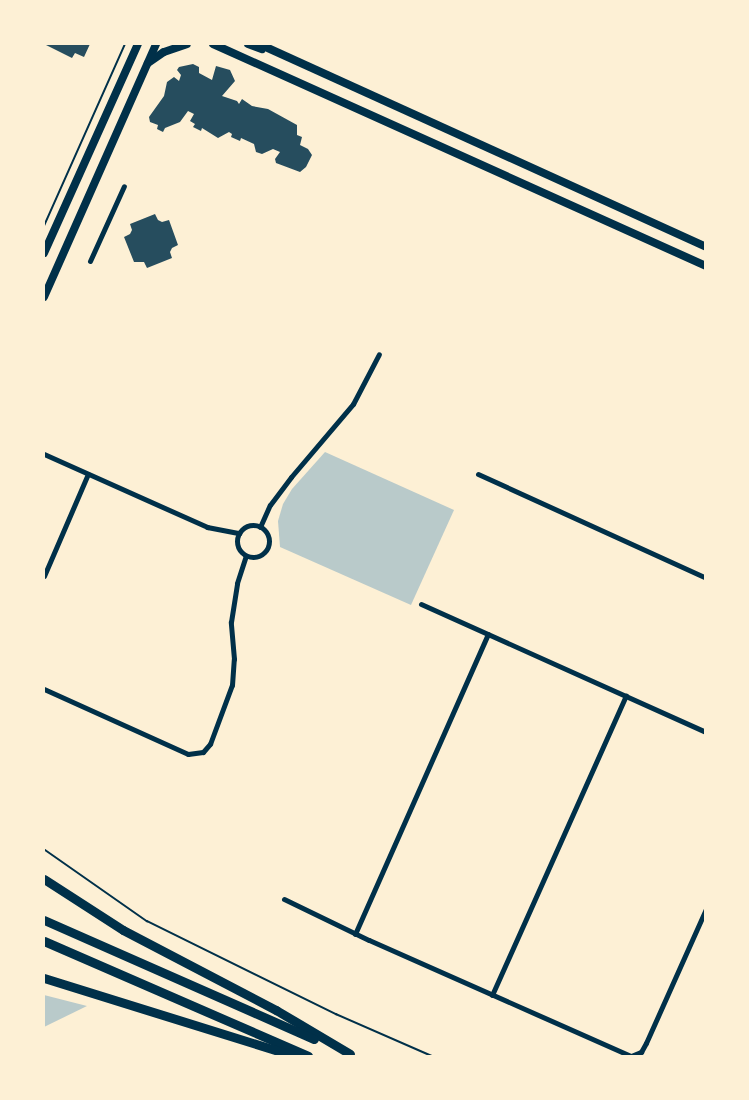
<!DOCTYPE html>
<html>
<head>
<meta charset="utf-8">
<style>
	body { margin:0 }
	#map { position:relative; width:749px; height:1100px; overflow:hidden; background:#fdf0d5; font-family:Karla,sans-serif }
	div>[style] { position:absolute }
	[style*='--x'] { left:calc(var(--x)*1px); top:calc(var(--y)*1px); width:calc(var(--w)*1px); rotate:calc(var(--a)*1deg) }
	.green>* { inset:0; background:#b9caca }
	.building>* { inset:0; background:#264d5e }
	.path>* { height:1.5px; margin:-0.75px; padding:0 0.75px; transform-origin:0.75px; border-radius:0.75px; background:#003049 }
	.minor>* { height:5px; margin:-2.5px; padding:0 2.5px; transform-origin:2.5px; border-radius:2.5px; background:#003049 }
	.minor>.ring { margin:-2.5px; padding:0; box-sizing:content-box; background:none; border:5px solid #003049; border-radius:50% }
	.secondary>* { height:8px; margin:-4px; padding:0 4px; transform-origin:4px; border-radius:4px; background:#003049 }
	.motorway>* { height:9px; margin:-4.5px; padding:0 4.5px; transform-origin:4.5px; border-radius:4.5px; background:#003049 }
	span { translate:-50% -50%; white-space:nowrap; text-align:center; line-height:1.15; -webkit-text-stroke:6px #fdf0d5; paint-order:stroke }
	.frame { position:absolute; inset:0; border:45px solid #fdf0d5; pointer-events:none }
</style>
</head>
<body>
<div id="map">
	<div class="green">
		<div style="clip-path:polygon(325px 452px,454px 510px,411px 605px,280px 547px,278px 521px,283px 504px,292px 489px)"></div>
		<div style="clip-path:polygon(44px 995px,87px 1006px,44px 1027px)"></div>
	</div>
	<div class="building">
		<div style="clip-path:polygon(44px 44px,90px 44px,84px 57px,75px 53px,72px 58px)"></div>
		<div style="clip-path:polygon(193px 64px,199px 67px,199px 73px,212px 80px,216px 66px,230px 70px,235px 81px,222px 96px,237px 101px,239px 104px,242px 99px,252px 106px,268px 109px,297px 125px,297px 135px,302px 137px,300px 145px,308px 149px,312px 155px,306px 167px,300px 172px,276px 163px,275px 159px,280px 152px,273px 149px,262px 154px,256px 152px,254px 144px,241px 138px,240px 141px,231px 137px,232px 134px,229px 132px,218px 138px,202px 128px,201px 131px,193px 127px,195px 124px,190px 121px,194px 114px,188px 111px,180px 122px,165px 128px,163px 132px,157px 129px,158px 125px,150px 122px,149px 117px,164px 96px,167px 82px,174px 77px,179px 81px,181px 75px,177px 70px,179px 67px)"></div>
		<div style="clip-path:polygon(155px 214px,158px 220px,162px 222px,169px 220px,178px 245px,172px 248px,170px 252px,172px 258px,147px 268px,144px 262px,134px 262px,124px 237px,130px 234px,132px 230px,130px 224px)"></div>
	</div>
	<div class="path">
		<div style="--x:44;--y:226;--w:199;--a:-66"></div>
		<div style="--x:44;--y:849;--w:126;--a:35"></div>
		<div style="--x:147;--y:921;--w:211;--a:26.2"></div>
		<div style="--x:336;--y:1014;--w:105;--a:23.6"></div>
	</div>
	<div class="minor">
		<div style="--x:90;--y:261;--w:82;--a:-65.6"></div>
		<div style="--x:44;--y:454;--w:179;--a:24.1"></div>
		<div style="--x:207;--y:527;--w:33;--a:11"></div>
		<div style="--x:478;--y:474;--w:251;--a:24.5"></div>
		<div class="ring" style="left:237px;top:525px;width:27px;height:27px"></div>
		<div style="--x:260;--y:527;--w:24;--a:-66"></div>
		<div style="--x:270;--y:505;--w:35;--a:-53"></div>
		<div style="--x:291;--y:477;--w:96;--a:-49.7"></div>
		<div style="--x:353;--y:404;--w:56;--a:-62.5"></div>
		<div style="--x:44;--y:576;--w:111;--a:-66.7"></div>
		<div style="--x:421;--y:604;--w:312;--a:24.2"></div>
		<div style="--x:44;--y:689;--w:158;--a:24.3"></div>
		<div style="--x:188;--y:754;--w:15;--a:-8"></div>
		<div style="--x:203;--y:752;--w:11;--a:-49"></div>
		<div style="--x:210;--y:744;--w:63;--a:-69.6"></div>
		<div style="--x:232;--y:685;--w:26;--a:-86"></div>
		<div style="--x:234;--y:659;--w:37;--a:-95"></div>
		<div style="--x:231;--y:622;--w:39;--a:-81"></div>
		<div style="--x:237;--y:583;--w:28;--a:-72"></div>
		<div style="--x:284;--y:899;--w:94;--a:25.8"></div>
		<div style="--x:369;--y:940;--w:287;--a:23.9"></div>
		<div style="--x:631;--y:1056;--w:11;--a:-22"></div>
		<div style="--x:641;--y:1052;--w:10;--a:-61"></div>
		<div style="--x:646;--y:1043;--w:147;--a:-65.9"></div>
		<div style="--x:355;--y:934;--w:328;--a:-66.1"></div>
		<div style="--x:492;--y:995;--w:328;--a:-65.9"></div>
	</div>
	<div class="secondary">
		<div style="--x:213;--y:44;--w:541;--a:24.24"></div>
		<div style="--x:248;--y:44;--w:15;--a:20"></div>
		<div style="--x:259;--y:44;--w:491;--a:24.4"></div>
		<div style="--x:148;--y:63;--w:19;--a:-35"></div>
		<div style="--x:164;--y:52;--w:24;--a:-19"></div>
		<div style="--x:44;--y:253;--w:229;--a:-65.8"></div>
		<div style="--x:44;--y:297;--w:277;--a:-66.1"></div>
	</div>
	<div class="motorway">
		<div style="--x:44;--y:879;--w:94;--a:32.8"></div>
		<div style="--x:123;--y:930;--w:173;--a:27.6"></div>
		<div style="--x:276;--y:1010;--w:86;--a:30.7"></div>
		<div style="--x:44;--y:920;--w:295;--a:23.8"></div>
		<div style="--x:44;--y:941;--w:288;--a:23.5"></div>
		<div style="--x:44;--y:978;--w:263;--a:17.3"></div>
	</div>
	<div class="frame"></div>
</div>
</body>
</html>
